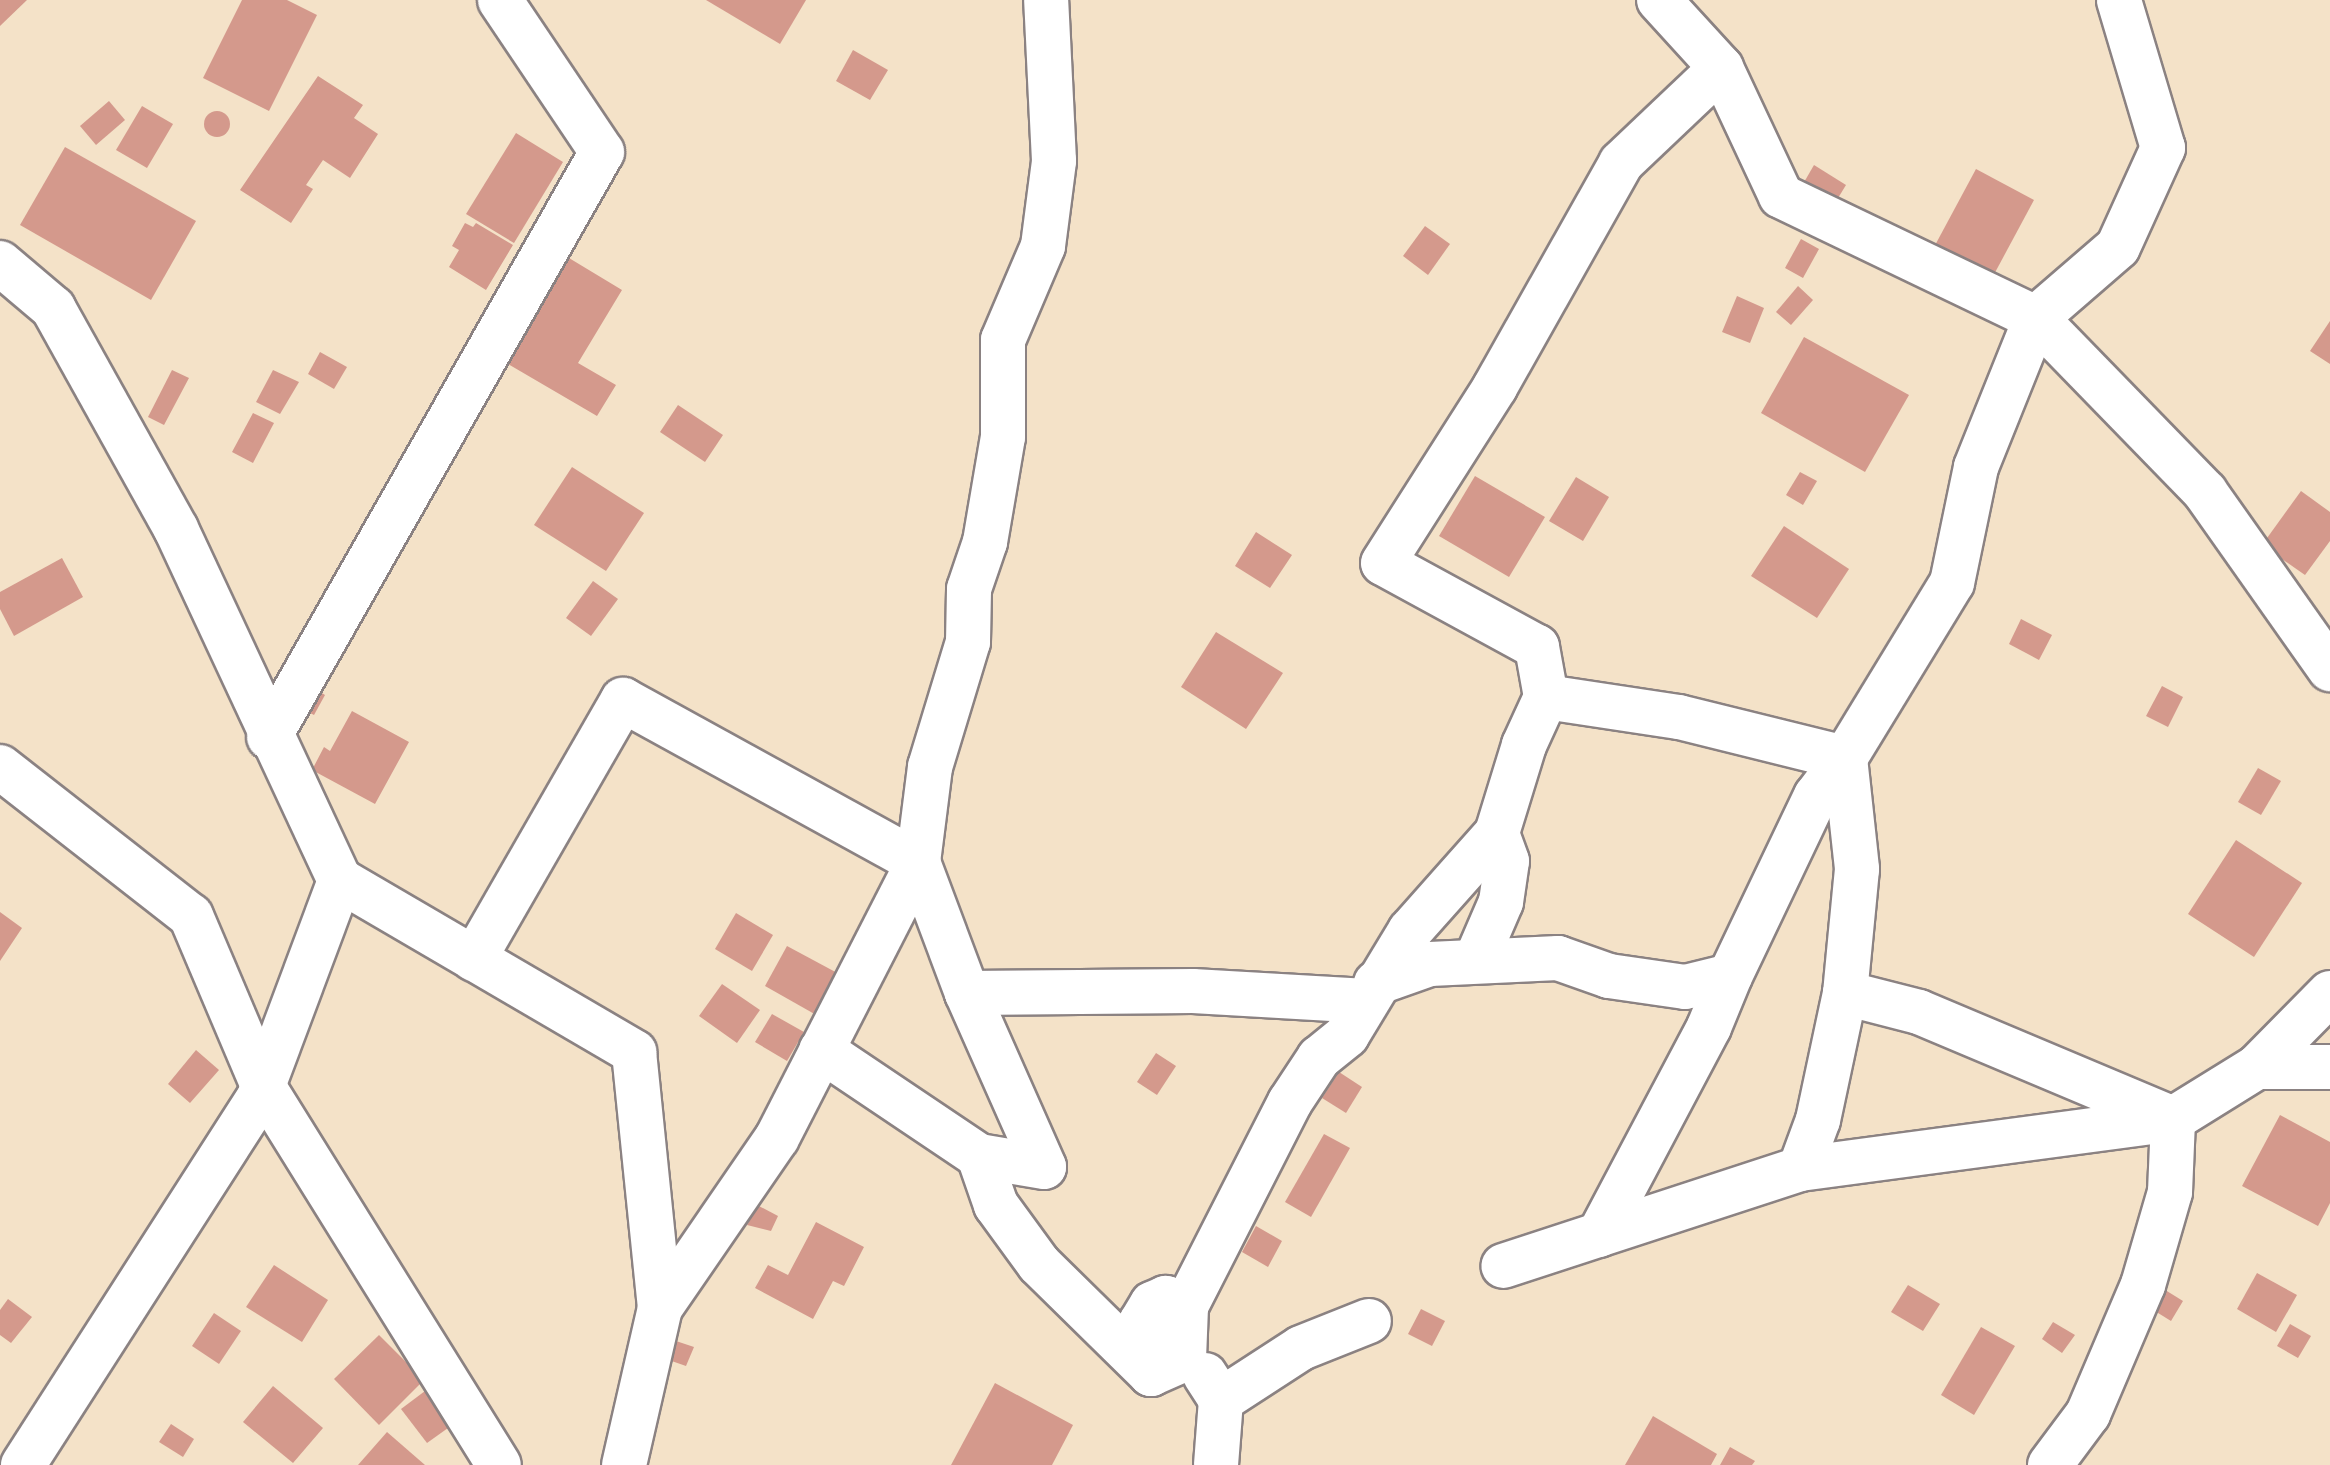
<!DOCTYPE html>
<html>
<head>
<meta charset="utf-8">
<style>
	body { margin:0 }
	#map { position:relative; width:2330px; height:1465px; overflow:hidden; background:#f4e2c8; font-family:Mali,sans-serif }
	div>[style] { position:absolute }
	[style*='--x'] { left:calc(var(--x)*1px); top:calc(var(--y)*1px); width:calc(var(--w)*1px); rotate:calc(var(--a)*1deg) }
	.building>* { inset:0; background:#d4998c }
	.round { border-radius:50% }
	.roads { filter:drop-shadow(2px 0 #8b8282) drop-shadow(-2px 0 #8b8282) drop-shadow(0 2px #8b8282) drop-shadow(0 -2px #8b8282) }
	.minor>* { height:44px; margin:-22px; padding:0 22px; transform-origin:22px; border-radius:22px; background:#fff }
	span { translate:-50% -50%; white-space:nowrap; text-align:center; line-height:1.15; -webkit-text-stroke:8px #f7f3e8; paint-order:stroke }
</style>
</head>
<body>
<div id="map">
	<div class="building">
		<div style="clip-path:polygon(0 0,27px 0,0 26px)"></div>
		<div style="clip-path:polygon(242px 0,287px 0,317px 15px,269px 111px,203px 78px)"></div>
		<div style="clip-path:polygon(706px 0,806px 0,780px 44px)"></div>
		<div style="clip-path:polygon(853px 50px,888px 70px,870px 100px,836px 81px)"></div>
		<div style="clip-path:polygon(318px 76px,363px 105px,354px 118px,378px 134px,350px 178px,323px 160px,306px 185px,313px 189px,291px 223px,240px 190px)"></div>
		<div style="clip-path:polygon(109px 101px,125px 120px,96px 145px,80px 126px)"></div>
		<div style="clip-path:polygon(142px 106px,173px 124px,147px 168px,116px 150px)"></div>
		<div class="round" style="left:204px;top:111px;width:26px;height:26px"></div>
		<div style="clip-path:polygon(516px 133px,563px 162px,514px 243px,466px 214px)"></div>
		<div style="clip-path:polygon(65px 147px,196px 221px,151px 300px,20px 225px)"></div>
		<div style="clip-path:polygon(1814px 165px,1846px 185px,1835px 203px,1803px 184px)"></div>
		<div style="clip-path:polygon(1976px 169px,2034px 200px,1991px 280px,1933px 249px)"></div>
		<div style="clip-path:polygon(465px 223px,473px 227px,476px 223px,513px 245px,486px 290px,449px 267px,459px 250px,452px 246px)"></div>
		<div style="clip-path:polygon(1425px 226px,1450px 244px,1428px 275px,1403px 256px)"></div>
		<div style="clip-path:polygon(1801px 239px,1819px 249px,1803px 278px,1785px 268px)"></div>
		<div style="clip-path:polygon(564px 255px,622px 290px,578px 363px,616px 385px,597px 416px,501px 360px)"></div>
		<div style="clip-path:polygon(1798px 286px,1813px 300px,1791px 325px,1776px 312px)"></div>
		<div style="clip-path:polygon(1737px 296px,1764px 308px,1750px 343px,1722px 332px)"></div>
		<div style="clip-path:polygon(2330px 321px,2330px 364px,2310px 351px)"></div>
		<div style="clip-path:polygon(1804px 337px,1909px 395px,1865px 472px,1761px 413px)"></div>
		<div style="clip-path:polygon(320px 352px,347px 367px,334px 389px,308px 374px)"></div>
		<div style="clip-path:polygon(172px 370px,189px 378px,164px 425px,148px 417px)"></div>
		<div style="clip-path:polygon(273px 370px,299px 382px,280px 414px,256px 402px)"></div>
		<div style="clip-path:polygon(678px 405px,723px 435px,705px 462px,660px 432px)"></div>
		<div style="clip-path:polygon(253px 413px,274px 423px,253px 463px,232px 452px)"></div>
		<div style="clip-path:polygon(572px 467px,644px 513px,606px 571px,534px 525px)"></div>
		<div style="clip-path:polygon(1800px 472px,1817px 481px,1803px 505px,1786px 495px)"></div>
		<div style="clip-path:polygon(1475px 476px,1545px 517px,1509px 577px,1439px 536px)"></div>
		<div style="clip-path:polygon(1576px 477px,1609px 497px,1583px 541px,1549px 521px)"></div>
		<div style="clip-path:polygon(2301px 491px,2330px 512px,2330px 541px,2305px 575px,2262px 545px)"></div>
		<div style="clip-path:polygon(1784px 526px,1849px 569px,1817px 618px,1751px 576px)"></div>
		<div style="clip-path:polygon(1256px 532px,1292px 555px,1270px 588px,1235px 566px)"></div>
		<div style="clip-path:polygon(62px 558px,83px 597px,14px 636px,0 609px,0 592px)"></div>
		<div style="clip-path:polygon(593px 581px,618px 599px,591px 636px,566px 618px)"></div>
		<div style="clip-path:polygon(2021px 619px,2052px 635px,2039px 660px,2009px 644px)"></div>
		<div style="clip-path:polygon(1216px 632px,1283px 673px,1246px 729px,1181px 687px)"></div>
		<div style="clip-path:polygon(2162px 686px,2183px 697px,2168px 727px,2146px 716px)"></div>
		<div style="clip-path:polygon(312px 687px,325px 695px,314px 715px,300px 708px)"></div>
		<div style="clip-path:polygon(352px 711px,409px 742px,375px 804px,312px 770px,324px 747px,330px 751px)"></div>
		<div style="clip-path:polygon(2258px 768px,2281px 781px,2261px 815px,2238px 802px)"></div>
		<div style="clip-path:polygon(2236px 840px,2302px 883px,2254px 957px,2188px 914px)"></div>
		<div style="clip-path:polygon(0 912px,22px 928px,0 961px)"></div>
		<div style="clip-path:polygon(736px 913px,773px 935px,752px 971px,715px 949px)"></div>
		<div style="clip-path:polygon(787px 946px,841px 975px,818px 1016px,765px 986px)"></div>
		<div style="clip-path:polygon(722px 984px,760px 1010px,737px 1043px,699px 1016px)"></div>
		<div style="clip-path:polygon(772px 1014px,804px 1032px,787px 1061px,755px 1042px)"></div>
		<div style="clip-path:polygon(196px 1050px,219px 1070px,190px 1103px,168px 1084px)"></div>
		<div style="clip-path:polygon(1156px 1053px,1176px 1066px,1157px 1095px,1137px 1082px)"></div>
		<div style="clip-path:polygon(1339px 1072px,1362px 1087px,1346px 1113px,1322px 1098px)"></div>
		<div style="clip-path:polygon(2280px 1115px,2330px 1142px,2330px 1203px,2318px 1226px,2242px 1186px)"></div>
		<div style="clip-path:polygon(1324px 1134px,1350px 1148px,1311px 1217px,1285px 1202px)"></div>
		<div style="clip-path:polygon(757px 1205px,778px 1216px,771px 1231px,747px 1225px)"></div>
		<div style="clip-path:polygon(816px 1222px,864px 1247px,844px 1286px,833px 1281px,813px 1319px,755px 1288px,768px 1265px,788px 1275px)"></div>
		<div style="clip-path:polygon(1256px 1226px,1282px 1241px,1268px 1267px,1242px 1252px)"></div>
		<div style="clip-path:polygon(274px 1265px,328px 1300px,302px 1342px,246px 1307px)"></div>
		<div style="clip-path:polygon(2257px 1273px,2297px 1295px,2276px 1332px,2237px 1309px)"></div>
		<div style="clip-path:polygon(1908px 1285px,1940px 1304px,1923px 1331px,1891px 1312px)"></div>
		<div style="clip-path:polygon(2162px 1288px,2183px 1301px,2171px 1321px,2150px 1308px)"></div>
		<div style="clip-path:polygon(8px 1299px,32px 1317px,11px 1343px,0 1335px,0 1310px)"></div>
		<div style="clip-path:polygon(1421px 1309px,1445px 1321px,1432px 1346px,1408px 1334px)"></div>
		<div style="clip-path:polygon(214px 1313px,241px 1331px,219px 1364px,192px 1346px)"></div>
		<div style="clip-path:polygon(2053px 1322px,2075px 1335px,2062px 1353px,2042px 1339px)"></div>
		<div style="clip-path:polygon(2290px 1324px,2311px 1336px,2298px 1358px,2277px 1346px)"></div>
		<div style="clip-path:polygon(1981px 1327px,2015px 1346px,1974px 1415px,1941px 1395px)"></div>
		<div style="clip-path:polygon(379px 1335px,424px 1380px,379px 1425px,334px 1379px)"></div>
		<div style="clip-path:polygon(670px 1339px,694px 1347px,686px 1366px,663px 1358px)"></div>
		<div style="clip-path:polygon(995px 1383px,1073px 1425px,1052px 1465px,951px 1465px)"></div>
		<div style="clip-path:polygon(273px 1386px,323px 1428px,293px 1463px,243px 1422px)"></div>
		<div style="clip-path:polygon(429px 1388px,455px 1423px,427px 1443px,401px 1409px)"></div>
		<div style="clip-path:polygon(1653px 1416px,1717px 1454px,1711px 1465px,1625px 1465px)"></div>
		<div style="clip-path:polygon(171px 1424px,194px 1439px,183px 1457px,159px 1442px)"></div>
		<div style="clip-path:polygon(387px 1432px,425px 1465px,358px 1465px)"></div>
		<div style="clip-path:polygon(1730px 1447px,1755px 1461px,1752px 1465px,1720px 1465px)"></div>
	</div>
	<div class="roads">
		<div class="minor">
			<div style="--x:1659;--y:0;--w:92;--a:47.6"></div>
			<div style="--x:1721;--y:68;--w:141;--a:64.9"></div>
			<div style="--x:1781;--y:196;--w:283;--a:25.6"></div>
			<div style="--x:2036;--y:318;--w:243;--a:45.8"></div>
			<div style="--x:2205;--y:492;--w:217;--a:54.8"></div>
			<div style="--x:0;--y:263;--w:70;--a:40.3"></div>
			<div style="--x:53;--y:308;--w:253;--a:60.9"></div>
			<div style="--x:176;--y:529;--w:387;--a:65"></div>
			<div style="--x:340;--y:880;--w:341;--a:30.3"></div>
			<div style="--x:634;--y:1052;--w:257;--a:84.2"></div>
			<div style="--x:660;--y:1308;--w:161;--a:102.9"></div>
			<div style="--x:1546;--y:697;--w:134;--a:8.6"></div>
			<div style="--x:1679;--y:717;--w:171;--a:13.9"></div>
			<div style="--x:1845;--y:758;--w:205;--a:-58.6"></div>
			<div style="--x:1952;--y:583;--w:118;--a:-78.3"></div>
			<div style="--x:1976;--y:467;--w:161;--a:-68.1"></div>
			<div style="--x:2036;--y:318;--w:108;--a:-40.9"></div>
			<div style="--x:2118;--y:247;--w:109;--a:-65.6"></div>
			<div style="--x:2163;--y:148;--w:154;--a:-106.6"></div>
			<div style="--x:269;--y:737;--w:673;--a:-60.35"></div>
			<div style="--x:602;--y:152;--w:183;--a:-123.9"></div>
			<div style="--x:0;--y:767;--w:242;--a:38"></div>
			<div style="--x:191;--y:916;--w:185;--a:67"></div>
			<div style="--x:263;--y:1086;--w:446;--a:58.1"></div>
			<div style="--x:474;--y:959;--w:299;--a:-60.1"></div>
			<div style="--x:623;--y:700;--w:337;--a:28.8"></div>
			<div style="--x:918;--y:862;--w:140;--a:69.5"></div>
			<div style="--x:967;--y:993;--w:190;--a:66.1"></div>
			<div style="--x:1044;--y:1167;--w:66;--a:-170.4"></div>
			<div style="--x:979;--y:1156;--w:190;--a:-146.1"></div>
			<div style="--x:1476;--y:960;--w:63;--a:-66.7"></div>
			<div style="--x:1501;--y:902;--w:41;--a:-81.7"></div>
			<div style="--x:1507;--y:861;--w:30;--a:-110"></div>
			<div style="--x:1376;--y:983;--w:57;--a:-19.4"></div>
			<div style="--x:1430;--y:964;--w:128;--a:-2.7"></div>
			<div style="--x:1558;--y:958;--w:54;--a:19.4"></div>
			<div style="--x:1609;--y:976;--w:77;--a:8.2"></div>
			<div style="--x:1685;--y:987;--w:46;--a:-13.7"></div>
			<div style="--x:1730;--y:976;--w:199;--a:-64.5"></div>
			<div style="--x:1816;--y:796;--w:48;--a:-52.7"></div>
			<div style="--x:1845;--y:758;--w:112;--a:83.8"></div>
			<div style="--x:1857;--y:869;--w:125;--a:95.5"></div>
			<div style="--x:1845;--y:993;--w:130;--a:102"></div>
			<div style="--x:1818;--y:1120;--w:52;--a:110.2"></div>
			<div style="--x:1800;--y:1169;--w:312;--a:161.9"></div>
			<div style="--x:967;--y:993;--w:226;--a:-0.5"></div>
			<div style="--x:1193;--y:991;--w:174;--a:3.3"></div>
			<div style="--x:1845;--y:993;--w:76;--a:14.4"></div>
			<div style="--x:1919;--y:1012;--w:276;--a:22.8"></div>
			<div style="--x:2257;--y:1067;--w:73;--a:0"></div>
			<div style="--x:979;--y:1156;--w:52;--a:70.9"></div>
			<div style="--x:996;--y:1205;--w:73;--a:53.9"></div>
			<div style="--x:1039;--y:1264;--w:157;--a:44.5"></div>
			<div style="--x:1151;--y:1374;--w:36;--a:-24"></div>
			<div style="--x:1184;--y:1359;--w:53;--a:-87.8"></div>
			<div style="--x:1186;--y:1306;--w:22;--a:-158"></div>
			<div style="--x:1166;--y:1298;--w:15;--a:157"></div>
			<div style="--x:1152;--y:1304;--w:21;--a:121"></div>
			<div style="--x:1141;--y:1322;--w:53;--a:79.1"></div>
			<div style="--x:1800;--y:1169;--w:376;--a:-7.6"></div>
			<div style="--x:2173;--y:1119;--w:99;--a:-31.8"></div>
			<div style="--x:2257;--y:1067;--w:104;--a:-45.4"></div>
			<div style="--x:1599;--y:1235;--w:235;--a:-62.1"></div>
			<div style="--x:1709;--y:1027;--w:55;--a:-67.6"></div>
			<div style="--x:1186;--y:1306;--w:229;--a:-63"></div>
			<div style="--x:1290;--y:1102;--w:53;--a:-56.6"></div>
			<div style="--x:1319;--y:1058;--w:36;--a:-39"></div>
			<div style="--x:1347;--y:1035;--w:122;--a:-58.8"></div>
			<div style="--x:1410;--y:931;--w:131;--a:-48.4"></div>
			<div style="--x:1497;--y:833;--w:92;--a:-72.9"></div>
			<div style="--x:1524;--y:745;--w:53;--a:-65.4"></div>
			<div style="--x:1546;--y:697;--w:51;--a:-100.2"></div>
			<div style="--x:1537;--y:647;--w:175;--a:-151.4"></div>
			<div style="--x:1383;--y:563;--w:209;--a:-57.5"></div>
			<div style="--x:1495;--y:387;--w:257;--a:-60.6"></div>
			<div style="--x:1621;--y:163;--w:138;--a:-43.5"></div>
			<div style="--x:660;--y:1308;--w:206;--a:-55.5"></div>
			<div style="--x:777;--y:1138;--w:310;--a:-62.9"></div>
			<div style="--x:918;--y:862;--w:96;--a:-82.8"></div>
			<div style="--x:930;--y:767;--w:131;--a:-73.1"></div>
			<div style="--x:968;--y:642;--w:53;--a:-88.9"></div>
			<div style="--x:969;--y:589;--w:50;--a:-71.2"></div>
			<div style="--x:985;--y:542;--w:107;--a:-80.3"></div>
			<div style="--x:1003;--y:437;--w:97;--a:-90"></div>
			<div style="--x:1003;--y:340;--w:102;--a:-66.9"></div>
			<div style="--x:1043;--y:246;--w:86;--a:-82.6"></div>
			<div style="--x:1054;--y:161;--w:161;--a:-92.8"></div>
			<div style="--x:1205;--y:1375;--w:30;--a:57"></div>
			<div style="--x:1221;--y:1400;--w:65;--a:94.4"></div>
			<div style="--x:1221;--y:1400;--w:95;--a:-33"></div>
			<div style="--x:1301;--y:1348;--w:73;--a:-21.7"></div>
			<div style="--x:23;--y:1465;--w:437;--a:-57.3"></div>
			<div style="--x:259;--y:1097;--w:232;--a:-69.5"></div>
			<div style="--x:2050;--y:1465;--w:64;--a:-53.3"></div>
			<div style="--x:2088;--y:1414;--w:140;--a:-66.9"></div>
			<div style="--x:2143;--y:1285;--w:97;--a:-73.8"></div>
			<div style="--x:2170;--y:1192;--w:73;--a:-87.6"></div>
		</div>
	</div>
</div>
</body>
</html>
